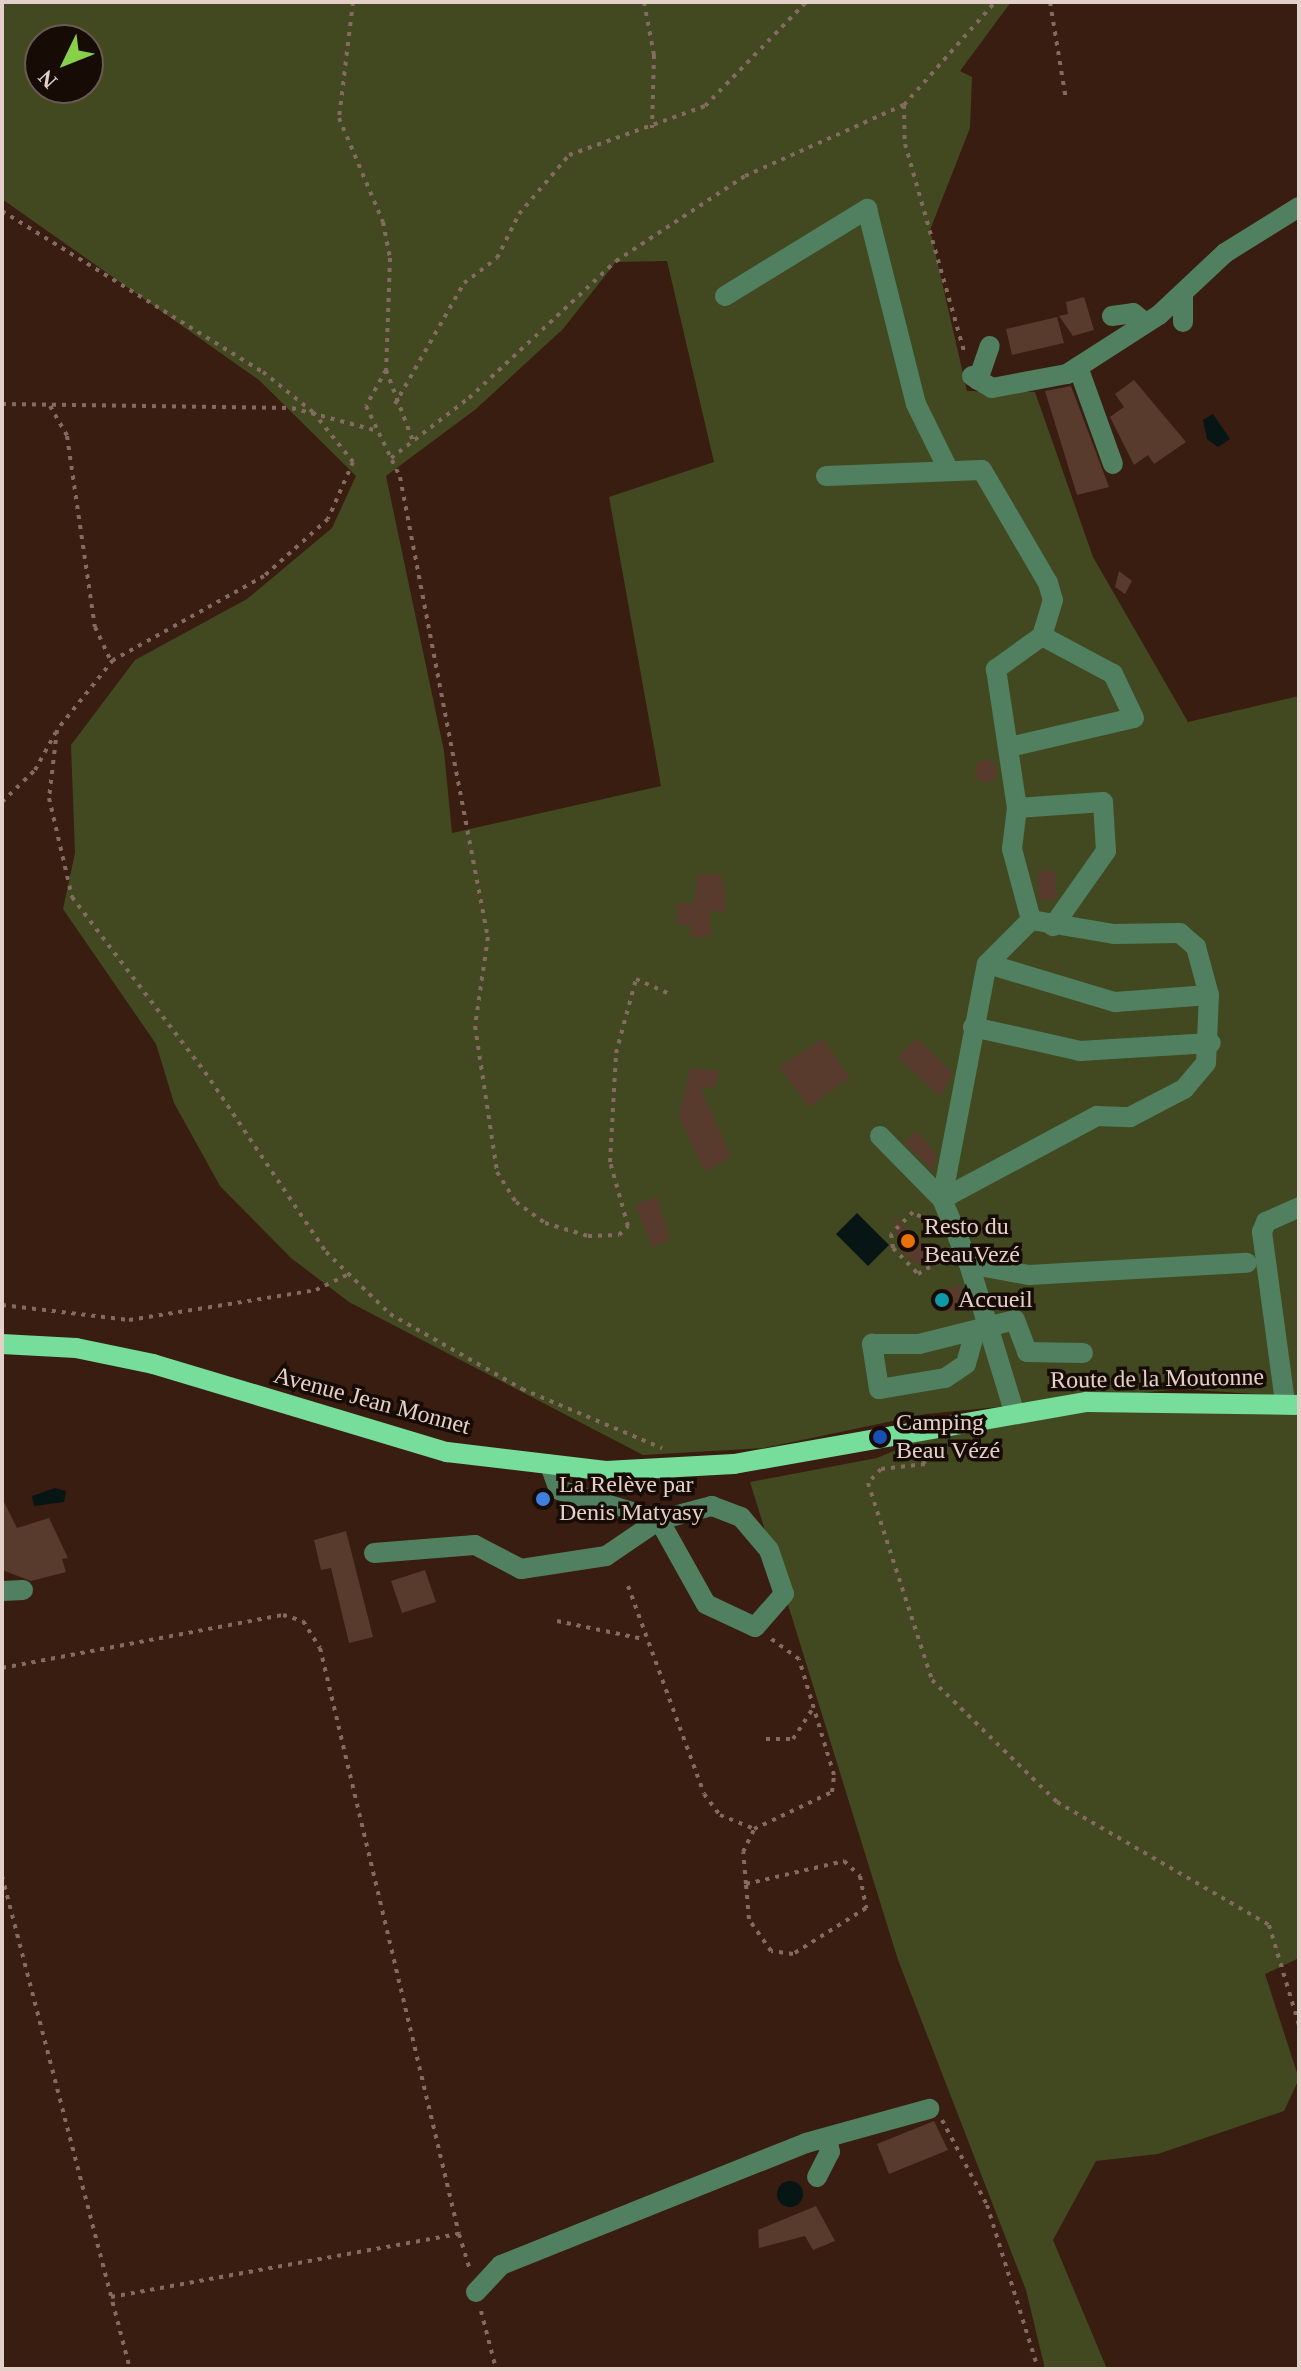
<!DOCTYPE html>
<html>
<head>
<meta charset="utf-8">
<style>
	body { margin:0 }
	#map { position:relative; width:1301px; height:2371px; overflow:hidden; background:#381d10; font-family:Georgia,serif }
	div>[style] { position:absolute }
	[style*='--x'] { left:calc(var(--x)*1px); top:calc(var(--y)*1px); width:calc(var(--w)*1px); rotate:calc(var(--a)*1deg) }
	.green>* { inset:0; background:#424920 }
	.water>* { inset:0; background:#071515 }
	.round { border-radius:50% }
	.building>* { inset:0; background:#583b2d }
	.path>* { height:4px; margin-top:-2px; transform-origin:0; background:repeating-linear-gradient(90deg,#836b61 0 4px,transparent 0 10px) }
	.minor>* { height:20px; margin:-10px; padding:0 10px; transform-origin:10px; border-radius:10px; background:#518060 }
	.major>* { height:20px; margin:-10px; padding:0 10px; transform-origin:10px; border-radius:10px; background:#77dd9a }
	.dots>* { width:22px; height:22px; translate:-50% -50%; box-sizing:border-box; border:4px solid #170b06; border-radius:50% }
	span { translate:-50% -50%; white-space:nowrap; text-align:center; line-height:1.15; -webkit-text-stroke:7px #170b06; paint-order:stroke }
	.poi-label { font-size:24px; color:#e3d0c8 }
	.left { translate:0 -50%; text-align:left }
	.street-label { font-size:24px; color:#e3d0c8 }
	.frame { position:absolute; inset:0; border:4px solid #e3d0c8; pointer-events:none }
	.north { position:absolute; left:24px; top:24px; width:80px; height:80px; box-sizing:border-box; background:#170b06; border:2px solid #695a54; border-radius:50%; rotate:227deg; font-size:22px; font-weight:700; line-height:32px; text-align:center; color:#e3d0c8 }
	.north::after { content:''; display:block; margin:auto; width:28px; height:36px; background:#88cf4a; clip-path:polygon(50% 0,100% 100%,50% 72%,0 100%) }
</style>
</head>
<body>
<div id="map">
	<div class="green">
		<div style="clip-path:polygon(evenodd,2px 2px,1011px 2px,960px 71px,972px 77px,970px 128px,930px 230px,967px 391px,1035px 392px,1093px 557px,1188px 722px,1299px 696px,1299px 1397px,1181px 1389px,926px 1414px,764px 1448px,643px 1455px,349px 1302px,291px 1258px,220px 1186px,174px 1103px,156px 1044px,63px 909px,75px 853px,71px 745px,135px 660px,247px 599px,332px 528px,356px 476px,259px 380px,2px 199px,2px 2px,40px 40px,88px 40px,88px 88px,40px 88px,40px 40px,2px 2px,667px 261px,714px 462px,609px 497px,661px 786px,452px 833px,444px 751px,386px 476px,476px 409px,563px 329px,616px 262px,667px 261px)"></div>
		<div style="clip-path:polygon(1092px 1408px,1299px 1413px,1299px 1958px,1265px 1974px,1299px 2079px,1284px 2111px,1158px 2154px,1096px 2161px,1053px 2240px,1107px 2369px,1045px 2369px,1026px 2290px,898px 1960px,750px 1482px,877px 1458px,934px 1434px)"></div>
	</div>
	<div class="water">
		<div style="clip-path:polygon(1213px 414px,1230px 439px,1218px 447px,1207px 439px,1203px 420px)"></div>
		<div style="clip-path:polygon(857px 1213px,889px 1245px,868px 1266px,836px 1234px)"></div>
		<div style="clip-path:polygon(55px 1488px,66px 1491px,64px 1502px,34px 1506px,32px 1496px)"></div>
		<div class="round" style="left:777px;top:2181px;width:26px;height:26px"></div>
	</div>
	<div class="building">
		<div style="clip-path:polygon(1084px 297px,1094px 330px,1073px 336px,1059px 316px,1068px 314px,1066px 302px)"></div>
		<div style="clip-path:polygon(1057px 317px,1064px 343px,1012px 355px,1006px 329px)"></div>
		<div style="clip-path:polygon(1134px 380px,1186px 442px,1154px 464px,1148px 455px,1134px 465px,1110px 417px,1124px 407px,1115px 394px)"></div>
		<div style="clip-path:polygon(1071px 386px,1109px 487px,1077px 495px,1045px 391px)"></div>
		<div style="clip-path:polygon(1119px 571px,1132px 581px,1125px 594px,1115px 587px)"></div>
		<div class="round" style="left:975px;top:760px;width:22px;height:22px"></div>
		<div style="clip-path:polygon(1038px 871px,1055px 871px,1056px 899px,1039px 899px)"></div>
		<div style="clip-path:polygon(698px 874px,720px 874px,725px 888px,725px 911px,710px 911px,711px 937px,691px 937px,690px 925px,678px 925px,677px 903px,694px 903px)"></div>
		<div style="clip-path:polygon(916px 1038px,953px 1073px,940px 1097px,898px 1057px)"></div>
		<div style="clip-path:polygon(822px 1039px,850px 1077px,809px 1107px,779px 1067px)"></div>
		<div style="clip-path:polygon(690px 1068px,719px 1071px,715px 1087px,701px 1088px,731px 1157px,705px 1172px,679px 1118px)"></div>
		<div style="clip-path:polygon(917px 1131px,937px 1155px,933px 1171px,904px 1142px)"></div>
		<div style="clip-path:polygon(657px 1197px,670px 1239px,652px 1247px,635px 1204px)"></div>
		<div style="clip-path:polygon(894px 1216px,931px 1252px,919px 1266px,898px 1248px)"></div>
		<div style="clip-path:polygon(960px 1285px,963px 1308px,946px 1312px,939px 1291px)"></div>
		<div style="clip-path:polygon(2px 1498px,17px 1528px,49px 1518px,68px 1558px,62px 1559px,66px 1572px,31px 1581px,2px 1570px)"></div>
		<div style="clip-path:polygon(346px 1531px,373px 1637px,349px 1643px,331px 1568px,321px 1570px,314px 1540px)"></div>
		<div style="clip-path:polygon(425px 1570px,436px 1602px,402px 1613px,391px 1581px)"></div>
		<div style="clip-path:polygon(934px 2121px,948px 2150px,889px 2174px,877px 2144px)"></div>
		<div style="clip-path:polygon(816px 2206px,835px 2241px,813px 2250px,805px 2236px,759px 2248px,758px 2230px)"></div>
	</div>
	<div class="path">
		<div style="--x:353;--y:2;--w:117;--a:96.9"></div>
		<div style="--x:339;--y:118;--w:113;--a:67.1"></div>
		<div style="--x:383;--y:222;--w:37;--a:79"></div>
		<div style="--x:390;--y:258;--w:112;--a:92"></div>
		<div style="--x:386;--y:370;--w:41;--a:119.1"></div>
		<div style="--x:366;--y:406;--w:79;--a:64.4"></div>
		<div style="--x:400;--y:477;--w:468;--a:79.2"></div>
		<div style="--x:488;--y:937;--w:90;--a:98.3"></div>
		<div style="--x:475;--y:1026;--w:148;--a:81.4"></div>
		<div style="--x:497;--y:1172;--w:36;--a:58"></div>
		<div style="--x:516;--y:1202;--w:36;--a:36"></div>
		<div style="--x:545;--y:1223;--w:45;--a:16.8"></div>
		<div style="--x:588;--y:1236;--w:31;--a:-2"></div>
		<div style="--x:619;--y:1235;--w:13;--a:-45"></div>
		<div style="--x:628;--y:1226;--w:66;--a:-105.7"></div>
		<div style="--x:610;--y:1162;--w:109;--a:-86.8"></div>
		<div style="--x:616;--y:1053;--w:77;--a:-74.9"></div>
		<div style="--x:636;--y:979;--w:37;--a:24"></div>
		<div style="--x:644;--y:2;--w:54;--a:79.3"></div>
		<div style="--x:654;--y:55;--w:73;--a:91.6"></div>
		<div style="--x:1050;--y:2;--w:99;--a:80.7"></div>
		<div style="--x:904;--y:105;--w:39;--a:89"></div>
		<div style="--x:905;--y:144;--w:219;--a:74.1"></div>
		<div style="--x:904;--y:105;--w:137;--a:-48.5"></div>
		<div style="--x:2;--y:211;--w:307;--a:31.7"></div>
		<div style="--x:263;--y:372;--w:64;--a:38.7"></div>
		<div style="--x:313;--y:412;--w:64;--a:51.3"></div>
		<div style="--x:353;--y:462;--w:62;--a:113.7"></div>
		<div style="--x:328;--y:519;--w:86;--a:138.3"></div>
		<div style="--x:264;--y:576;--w:173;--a:150.9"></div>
		<div style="--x:113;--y:660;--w:90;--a:128.7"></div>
		<div style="--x:57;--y:730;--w:68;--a:96.7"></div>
		<div style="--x:49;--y:798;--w:102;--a:76.9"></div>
		<div style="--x:72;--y:897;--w:220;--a:52.8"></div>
		<div style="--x:205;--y:1072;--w:217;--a:56.1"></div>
		<div style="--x:326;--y:1252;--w:89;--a:44.1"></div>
		<div style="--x:390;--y:1314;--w:152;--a:29.6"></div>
		<div style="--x:522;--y:1389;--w:152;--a:22.9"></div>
		<div style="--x:386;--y:370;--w:76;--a:69.2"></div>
		<div style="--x:2;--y:404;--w:290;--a:0.8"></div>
		<div style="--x:292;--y:408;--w:89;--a:15"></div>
		<div style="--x:395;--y:404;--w:139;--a:-60.3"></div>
		<div style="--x:464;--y:283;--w:41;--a:-37.1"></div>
		<div style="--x:497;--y:258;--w:49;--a:-63.4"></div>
		<div style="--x:519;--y:214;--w:77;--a:-49.7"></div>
		<div style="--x:569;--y:155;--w:145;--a:-19.8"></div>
		<div style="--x:705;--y:106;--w:145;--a:-45.8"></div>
		<div style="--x:50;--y:406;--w:34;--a:60"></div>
		<div style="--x:67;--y:436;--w:193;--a:81.7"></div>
		<div style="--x:95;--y:627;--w:38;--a:65"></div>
		<div style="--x:391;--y:458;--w:98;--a:-37.6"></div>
		<div style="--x:469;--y:398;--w:201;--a:-43"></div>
		<div style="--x:616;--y:261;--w:154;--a:-33.4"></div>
		<div style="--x:745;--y:176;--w:174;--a:-24.1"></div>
		<div style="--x:2;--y:802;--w:46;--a:-44.1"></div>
		<div style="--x:35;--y:770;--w:43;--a:-61.1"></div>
		<div style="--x:929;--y:1222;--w:19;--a:-148"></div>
		<div style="--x:913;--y:1212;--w:31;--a:135"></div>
		<div style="--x:891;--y:1234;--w:14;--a:82"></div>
		<div style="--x:893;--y:1248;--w:36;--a:46"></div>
		<div style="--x:918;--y:1274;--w:31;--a:-31"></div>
		<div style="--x:2;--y:1305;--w:128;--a:6.7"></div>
		<div style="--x:129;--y:1320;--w:189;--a:-9.1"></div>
		<div style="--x:316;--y:1290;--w:37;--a:-26"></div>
		<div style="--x:922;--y:1451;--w:13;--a:77"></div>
		<div style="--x:925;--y:1464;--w:44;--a:173.5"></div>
		<div style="--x:881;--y:1469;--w:19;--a:133"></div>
		<div style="--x:868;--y:1483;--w:207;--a:72"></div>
		<div style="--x:932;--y:1680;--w:175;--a:44.3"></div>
		<div style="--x:1057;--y:1802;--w:245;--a:30.1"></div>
		<div style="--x:1269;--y:1925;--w:104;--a:73.3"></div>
		<div style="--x:628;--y:1586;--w:221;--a:69.9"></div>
		<div style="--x:704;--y:1794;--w:26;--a:53"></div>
		<div style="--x:720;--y:1815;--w:37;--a:22"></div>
		<div style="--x:557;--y:1621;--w:88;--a:11.8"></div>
		<div style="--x:2;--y:1668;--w:286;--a:-10.7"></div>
		<div style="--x:283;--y:1615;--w:21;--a:17"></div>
		<div style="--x:303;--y:1621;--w:32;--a:58"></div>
		<div style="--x:320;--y:1648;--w:602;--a:76.66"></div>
		<div style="--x:766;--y:1739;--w:27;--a:0"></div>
		<div style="--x:793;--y:1739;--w:38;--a:-57"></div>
		<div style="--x:2;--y:1876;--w:509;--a:75.45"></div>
		<div style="--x:746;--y:1884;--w:101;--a:-13.2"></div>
		<div style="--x:844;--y:1861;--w:22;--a:43"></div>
		<div style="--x:860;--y:1876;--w:33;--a:79"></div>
		<div style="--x:866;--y:1908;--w:86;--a:147.8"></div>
		<div style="--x:793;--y:1954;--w:22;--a:-172"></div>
		<div style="--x:771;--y:1951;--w:39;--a:-125"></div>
		<div style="--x:749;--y:1919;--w:35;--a:-95"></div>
		<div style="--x:746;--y:1884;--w:32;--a:-95"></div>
		<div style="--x:743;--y:1852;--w:25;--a:-64"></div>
		<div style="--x:754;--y:1829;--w:86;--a:-25.4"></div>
		<div style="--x:832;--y:1792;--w:17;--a:-83"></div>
		<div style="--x:834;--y:1775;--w:121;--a:-106.8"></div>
		<div style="--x:799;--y:1659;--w:36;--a:-144"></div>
		<div style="--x:942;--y:2120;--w:96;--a:62.1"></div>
		<div style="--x:987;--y:2205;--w:172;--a:72.7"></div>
		<div style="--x:111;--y:2297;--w:354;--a:-10.3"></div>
		<div style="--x:459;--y:2234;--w:39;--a:73"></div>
		<div style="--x:481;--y:2311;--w:60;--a:75.5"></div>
	</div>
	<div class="minor">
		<div style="--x:1183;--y:293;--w:29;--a:90"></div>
		<div style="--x:725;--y:296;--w:167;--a:-31.5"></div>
		<div style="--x:867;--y:209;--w:201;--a:75.9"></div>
		<div style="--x:916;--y:404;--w:72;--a:63.8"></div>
		<div style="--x:1112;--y:316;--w:21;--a:-8"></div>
		<div style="--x:1133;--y:313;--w:16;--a:38"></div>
		<div style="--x:1078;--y:367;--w:103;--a:70.2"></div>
		<div style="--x:972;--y:376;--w:23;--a:31"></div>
		<div style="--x:992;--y:388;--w:76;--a:-10.6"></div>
		<div style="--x:1067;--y:374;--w:109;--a:-32.7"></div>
		<div style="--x:1159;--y:315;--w:91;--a:-43.2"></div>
		<div style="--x:1225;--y:253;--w:87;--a:-31.9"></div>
		<div style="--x:978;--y:380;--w:36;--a:-71"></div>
		<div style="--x:826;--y:476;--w:156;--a:-2.2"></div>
		<div style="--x:982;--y:470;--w:131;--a:59.7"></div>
		<div style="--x:1048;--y:583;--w:18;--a:74"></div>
		<div style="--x:1053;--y:600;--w:38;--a:107"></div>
		<div style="--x:1042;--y:636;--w:57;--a:144.3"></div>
		<div style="--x:996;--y:669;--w:141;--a:81.4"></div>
		<div style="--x:1017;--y:808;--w:41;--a:97"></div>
		<div style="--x:1012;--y:849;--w:73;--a:75"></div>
		<div style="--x:1010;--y:747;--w:127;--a:-13.2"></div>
		<div style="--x:1134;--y:718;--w:49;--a:-115.5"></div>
		<div style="--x:1113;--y:674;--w:81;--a:-151.8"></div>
		<div style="--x:1017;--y:808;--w:86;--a:-4"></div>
		<div style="--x:1103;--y:802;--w:49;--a:86.5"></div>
		<div style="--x:1106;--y:851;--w:92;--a:125.2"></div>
		<div style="--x:988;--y:964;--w:133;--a:16.7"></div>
		<div style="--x:1115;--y:1002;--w:94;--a:-4.3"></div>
		<div style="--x:973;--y:1027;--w:110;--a:12.6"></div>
		<div style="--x:1080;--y:1051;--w:131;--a:-3.5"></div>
		<div style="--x:880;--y:1136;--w:88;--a:45.5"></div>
		<div style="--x:942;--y:1199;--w:70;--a:67.4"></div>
		<div style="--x:969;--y:1264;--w:61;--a:10.4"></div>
		<div style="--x:1029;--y:1275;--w:218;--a:-3.2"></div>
		<div style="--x:942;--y:1199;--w:176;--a:-28.2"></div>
		<div style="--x:1097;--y:1116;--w:33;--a:2"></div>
		<div style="--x:1130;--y:1117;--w:61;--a:-27.4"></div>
		<div style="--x:1184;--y:1089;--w:34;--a:-50"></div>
		<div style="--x:1206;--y:1063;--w:68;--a:-87.5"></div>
		<div style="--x:1209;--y:995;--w:50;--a:-105.2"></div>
		<div style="--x:1196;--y:947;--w:21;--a:-139"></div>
		<div style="--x:1180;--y:933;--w:66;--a:179.1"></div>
		<div style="--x:1114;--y:934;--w:84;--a:-170.4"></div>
		<div style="--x:942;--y:1199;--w:239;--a:-79.2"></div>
		<div style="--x:987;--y:964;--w:62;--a:-45"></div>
		<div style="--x:969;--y:1264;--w:154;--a:73"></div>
		<div style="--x:975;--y:1332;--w:33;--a:106"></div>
		<div style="--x:966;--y:1364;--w:25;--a:146"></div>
		<div style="--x:945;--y:1378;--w:67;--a:170.5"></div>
		<div style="--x:879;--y:1389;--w:46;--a:-98.8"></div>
		<div style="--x:872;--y:1344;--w:47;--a:0"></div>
		<div style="--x:919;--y:1344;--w:99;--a:-14"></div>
		<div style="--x:1015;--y:1320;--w:34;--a:69"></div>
		<div style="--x:1027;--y:1352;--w:56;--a:1"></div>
		<div style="--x:1285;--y:1402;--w:172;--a:-97.7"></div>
		<div style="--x:1262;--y:1232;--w:11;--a:-68"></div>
		<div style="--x:1266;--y:1222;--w:36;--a:-24"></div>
		<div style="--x:712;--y:1506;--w:31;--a:21"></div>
		<div style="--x:741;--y:1517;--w:43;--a:49.7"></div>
		<div style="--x:769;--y:1550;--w:46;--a:71.2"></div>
		<div style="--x:784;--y:1594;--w:44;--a:131.3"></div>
		<div style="--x:755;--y:1627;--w:54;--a:-154.9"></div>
		<div style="--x:706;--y:1604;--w:96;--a:-119.2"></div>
		<div style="--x:659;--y:1520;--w:55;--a:-14.8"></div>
		<div style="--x:374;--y:1553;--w:101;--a:-4.5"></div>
		<div style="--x:475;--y:1545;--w:52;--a:27.6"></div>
		<div style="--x:521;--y:1569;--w:86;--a:-8.7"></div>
		<div style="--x:606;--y:1556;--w:64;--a:-34.2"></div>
		<div style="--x:659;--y:1520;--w:104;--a:-163.3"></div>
		<div style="--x:559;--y:1490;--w:27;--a:-110"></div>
		<div style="--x:2;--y:1591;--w:21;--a:-3"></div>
		<div style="--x:817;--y:2177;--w:28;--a:-63"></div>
		<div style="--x:830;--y:2152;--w:14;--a:-102"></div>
		<div style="--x:476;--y:2292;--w:37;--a:-47"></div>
		<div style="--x:501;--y:2265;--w:328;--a:-21.8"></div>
		<div style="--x:806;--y:2143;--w:128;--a:-15.5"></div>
	</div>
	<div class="major">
		<div style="--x:2;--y:1344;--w:74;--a:3.1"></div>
		<div style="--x:76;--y:1348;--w:79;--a:11.7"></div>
		<div style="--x:153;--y:1364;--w:307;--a:16.7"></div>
		<div style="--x:447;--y:1452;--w:160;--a:6.8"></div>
		<div style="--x:606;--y:1471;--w:128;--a:-3.1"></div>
		<div style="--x:734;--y:1464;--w:358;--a:-10"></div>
		<div style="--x:1087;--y:1402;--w:212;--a:0.8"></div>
	</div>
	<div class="dots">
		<div style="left:908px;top:1241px;background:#e8710a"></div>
		<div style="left:942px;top:1300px;background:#0f9aa8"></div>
		<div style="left:880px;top:1437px;background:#1a4fb4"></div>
		<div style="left:543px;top:1499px;background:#3f7fe0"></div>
	</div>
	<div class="poi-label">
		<span class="left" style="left:924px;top:1241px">Resto du<br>BeauVezé</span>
		<span class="left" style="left:958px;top:1300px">Accueil</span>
		<span class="left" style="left:896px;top:1437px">Camping<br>Beau Vézé</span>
		<span class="left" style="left:559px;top:1499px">La Relève par<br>Denis Matyasy</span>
	</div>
	<div class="street-label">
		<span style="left:1157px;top:1379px;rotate:-1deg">Route de la Moutonne</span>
		<span style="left:372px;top:1401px;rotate:15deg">Avenue Jean Monnet</span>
	</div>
	<div class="frame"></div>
	<div class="north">N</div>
</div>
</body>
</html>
